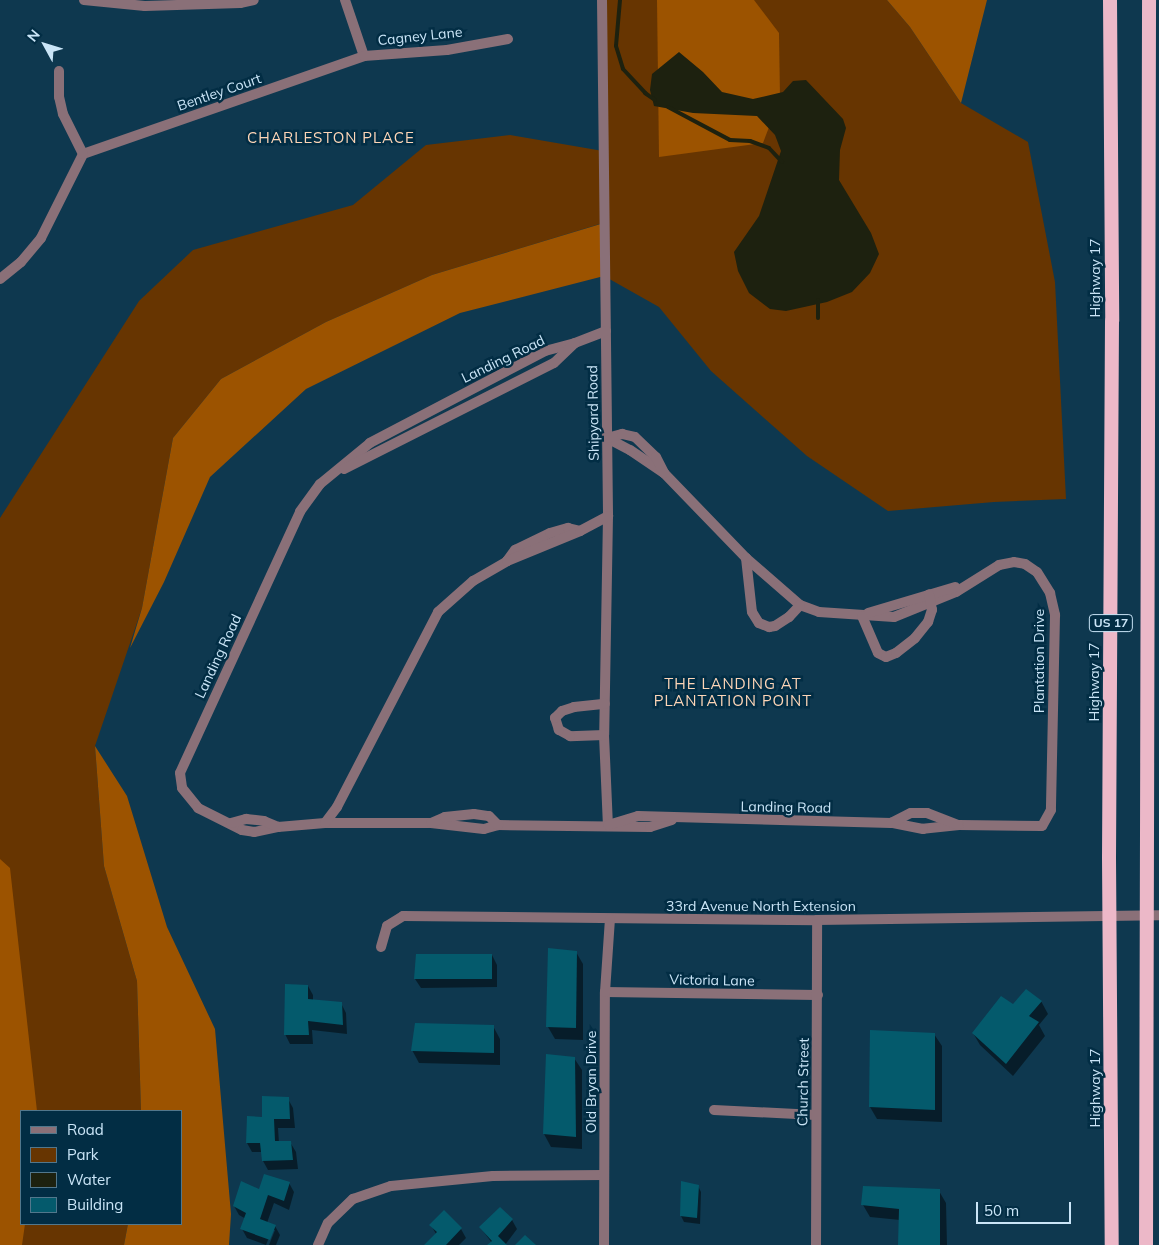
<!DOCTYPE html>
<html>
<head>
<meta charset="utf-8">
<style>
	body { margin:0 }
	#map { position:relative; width:1159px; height:1245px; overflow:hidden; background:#0e384f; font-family:Mulish,sans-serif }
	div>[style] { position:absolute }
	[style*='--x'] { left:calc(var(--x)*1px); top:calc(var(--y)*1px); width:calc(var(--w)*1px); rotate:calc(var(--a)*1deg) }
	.green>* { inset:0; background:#673501 }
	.forest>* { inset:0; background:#9c5300 }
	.water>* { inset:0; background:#1d210f }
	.shadow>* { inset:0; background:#0007 }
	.stream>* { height:4px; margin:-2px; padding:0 2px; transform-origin:2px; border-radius:2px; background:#1d210f }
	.building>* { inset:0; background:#045a6c }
	.minor>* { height:10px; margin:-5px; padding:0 5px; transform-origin:5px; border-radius:5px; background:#8a7078 }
	.trunk>* { height:14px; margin:-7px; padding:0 7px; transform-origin:7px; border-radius:7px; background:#ecb8c8 }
	span { translate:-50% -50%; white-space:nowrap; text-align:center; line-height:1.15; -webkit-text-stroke:5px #022d44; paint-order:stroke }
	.shield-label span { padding:1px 4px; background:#022d44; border:1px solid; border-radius:4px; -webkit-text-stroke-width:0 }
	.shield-label { font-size:12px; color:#cae5f7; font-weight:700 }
	.street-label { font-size:14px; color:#cae5f7 }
	.neighbourhood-label { font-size:15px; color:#fdd5b7; letter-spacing:1px }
	.legend { position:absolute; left:20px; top:1110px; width:162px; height:115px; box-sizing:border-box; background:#022d44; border:1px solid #52778c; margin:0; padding:6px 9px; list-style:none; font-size:15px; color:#cae5f7 }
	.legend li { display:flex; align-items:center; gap:10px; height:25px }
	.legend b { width:25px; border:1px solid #52778c }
	.north { position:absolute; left:20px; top:20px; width:50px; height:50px; -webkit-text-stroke:4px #022d44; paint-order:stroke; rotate:309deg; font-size:14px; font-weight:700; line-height:20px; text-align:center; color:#cae5f7 }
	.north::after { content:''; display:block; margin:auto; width:18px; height:22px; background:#cae5f7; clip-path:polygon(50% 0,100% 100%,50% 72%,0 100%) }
	.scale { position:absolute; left:976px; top:1202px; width:95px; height:22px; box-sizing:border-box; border:2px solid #cae5f7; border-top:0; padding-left:6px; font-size:15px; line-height:18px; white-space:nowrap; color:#cae5f7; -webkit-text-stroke:4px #022d44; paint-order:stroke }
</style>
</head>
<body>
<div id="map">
	<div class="green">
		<div style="clip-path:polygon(604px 0,887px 0,910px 27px,961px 103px,1028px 142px,1055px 282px,1066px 499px,994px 502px,888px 511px,807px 456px,711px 371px,659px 307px,604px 276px,603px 223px,432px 275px,326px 322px,221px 379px,173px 438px,142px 608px,95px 746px,104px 866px,137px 981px,141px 1111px,21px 1111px,21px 1224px,128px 1224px,124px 1245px,0 1245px,0 518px,139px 301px,193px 250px,353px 205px,426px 145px,510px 135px,603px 151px)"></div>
	</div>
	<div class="forest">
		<div style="clip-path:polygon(657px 0,754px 0,779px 33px,780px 98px,763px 143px,659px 157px)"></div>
		<div style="clip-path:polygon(887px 0,987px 0,961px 103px,910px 27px)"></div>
		<div style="clip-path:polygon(604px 223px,604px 276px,460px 313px,306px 389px,210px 477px,164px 582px,130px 648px,142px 608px,173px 438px,221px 379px,326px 322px,432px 275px)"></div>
		<div style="clip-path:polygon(95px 746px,127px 796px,167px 927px,215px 1029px,231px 1214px,229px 1245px,124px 1245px,128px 1224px,181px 1224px,181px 1111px,141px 1111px,137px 981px,104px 866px)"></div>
		<div style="clip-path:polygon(0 859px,10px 868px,37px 1111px,21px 1111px,21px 1224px,25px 1224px,22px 1245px,0 1245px)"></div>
	</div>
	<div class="water">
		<div style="clip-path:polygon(679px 52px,703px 72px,722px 92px,753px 99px,783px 92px,793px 81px,806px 80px,843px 119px,846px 128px,840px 150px,839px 180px,871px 233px,879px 254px,870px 273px,852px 292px,827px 302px,786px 311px,770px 309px,749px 293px,738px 271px,734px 252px,759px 216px,781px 151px,775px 135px,757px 116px,693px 113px,654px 106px,650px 90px,652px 74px)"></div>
	</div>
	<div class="shadow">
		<div style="clip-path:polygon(576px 952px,583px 964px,583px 1040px,555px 1039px,548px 1027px)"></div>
		<div style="clip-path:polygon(492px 955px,497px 965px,497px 987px,421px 988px,415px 979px)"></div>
		<div style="clip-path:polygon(308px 986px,313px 995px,313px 1001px,341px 1003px,346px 1013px,347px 1034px,312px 1030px,313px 1044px,290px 1044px,285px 1034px)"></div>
		<div style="clip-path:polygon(1041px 1001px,1048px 1014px,1039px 1025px,1045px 1036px,1013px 1076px,980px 1045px,973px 1033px)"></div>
		<div style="clip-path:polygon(493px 1026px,500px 1039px,500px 1065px,419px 1063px,412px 1050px)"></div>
		<div style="clip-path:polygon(934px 1034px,942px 1046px,942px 1122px,877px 1119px,870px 1107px)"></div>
		<div style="clip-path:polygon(574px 1058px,582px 1070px,582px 1149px,551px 1147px,544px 1134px)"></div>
		<div style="clip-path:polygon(288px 1099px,293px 1108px,295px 1128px,278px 1128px,279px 1143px,290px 1142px,296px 1152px,298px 1169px,268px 1170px,263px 1161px,262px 1152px,252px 1152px,247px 1143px,263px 1119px)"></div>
		<div style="clip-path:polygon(289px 1183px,294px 1192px,289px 1210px,274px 1203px,267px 1223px,275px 1226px,280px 1235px,276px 1245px,269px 1245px,275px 1230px,272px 1230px,266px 1245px,247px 1238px,242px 1229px,246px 1219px,239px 1215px,234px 1206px,259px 1191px)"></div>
		<div style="clip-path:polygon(698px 1186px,701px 1192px,700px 1224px,684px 1222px,681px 1216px)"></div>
		<div style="clip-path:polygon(939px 1191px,946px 1203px,947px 1245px,899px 1245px,900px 1220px,870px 1217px,863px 1205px)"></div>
		<div style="clip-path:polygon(512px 1220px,517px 1229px,505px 1245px,489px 1245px,492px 1243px,480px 1227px)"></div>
		<div style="clip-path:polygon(431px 1225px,461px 1229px,466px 1238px,459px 1245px,425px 1245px,436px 1234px)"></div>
	</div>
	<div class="stream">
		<div style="--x:620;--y:0;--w:46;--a:95"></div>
		<div style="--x:616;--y:46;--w:24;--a:73"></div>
		<div style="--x:623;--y:69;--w:33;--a:47"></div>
		<div style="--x:645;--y:93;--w:12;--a:35"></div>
		<div style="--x:668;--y:107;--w:70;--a:28"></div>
		<div style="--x:730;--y:140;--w:20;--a:3"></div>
		<div style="--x:750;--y:141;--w:20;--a:20"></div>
		<div style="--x:769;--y:148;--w:19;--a:47"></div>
		<div style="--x:818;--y:300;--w:18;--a:90"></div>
	</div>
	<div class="building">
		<div style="clip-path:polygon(548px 948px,577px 951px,576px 1028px,546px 1027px)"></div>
		<div style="clip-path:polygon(416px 954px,492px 954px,492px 979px,414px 979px)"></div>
		<div style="clip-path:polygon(285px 984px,308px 985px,308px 999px,342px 1002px,343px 1025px,308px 1021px,309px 1035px,284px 1035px)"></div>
		<div style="clip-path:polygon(1026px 989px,1042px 1001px,1029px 1016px,1039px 1022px,1006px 1064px,972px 1033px,1001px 996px,1013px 1004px)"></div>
		<div style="clip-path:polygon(415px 1023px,494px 1025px,494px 1053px,411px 1051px)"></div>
		<div style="clip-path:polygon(870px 1030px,935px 1033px,935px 1110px,869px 1107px)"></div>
		<div style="clip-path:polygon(546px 1054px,575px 1057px,576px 1137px,543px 1134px)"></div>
		<div style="clip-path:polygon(262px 1096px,289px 1097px,290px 1119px,274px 1119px,275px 1141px,291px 1141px,293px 1160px,262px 1161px,260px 1143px,246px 1143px,247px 1116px,262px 1117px)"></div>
		<div style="clip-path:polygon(264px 1174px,290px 1182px,284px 1201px,268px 1195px,260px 1219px,276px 1225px,270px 1240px,240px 1229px,246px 1213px,233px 1206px,241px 1181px,259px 1189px)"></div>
		<div style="clip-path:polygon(681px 1181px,699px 1185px,697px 1218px,680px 1216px)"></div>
		<div style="clip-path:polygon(863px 1186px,940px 1189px,940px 1245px,898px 1245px,899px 1209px,861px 1205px)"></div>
		<div style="clip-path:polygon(500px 1207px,513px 1219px,498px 1236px,507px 1245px,487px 1245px,492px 1241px,479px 1227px)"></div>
		<div style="clip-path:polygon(444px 1210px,462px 1228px,446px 1245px,424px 1245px,437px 1232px,429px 1225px)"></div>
		<div style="clip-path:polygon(525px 1235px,536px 1245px,515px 1245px)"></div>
	</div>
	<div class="minor">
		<div style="--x:84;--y:0;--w:61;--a:5.6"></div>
		<div style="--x:145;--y:6;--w:95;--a:-1.8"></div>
		<div style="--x:240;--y:3;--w:14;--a:-12"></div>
		<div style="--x:345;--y:0;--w:59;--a:71.3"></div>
		<div style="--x:602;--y:0;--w:516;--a:89.33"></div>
		<div style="--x:608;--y:516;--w:219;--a:91"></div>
		<div style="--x:604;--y:735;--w:90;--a:87.5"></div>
		<div style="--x:83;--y:154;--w:298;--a:-19.2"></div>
		<div style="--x:364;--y:56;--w:83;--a:-4.1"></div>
		<div style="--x:447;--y:50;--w:62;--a:-10.2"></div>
		<div style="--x:0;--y:279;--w:27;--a:-39"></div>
		<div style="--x:21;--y:262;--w:31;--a:-50"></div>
		<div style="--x:41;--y:238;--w:94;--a:-63.4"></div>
		<div style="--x:83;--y:154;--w:45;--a:-116.6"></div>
		<div style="--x:63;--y:114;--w:17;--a:-103"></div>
		<div style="--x:59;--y:97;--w:26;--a:-90"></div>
		<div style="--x:606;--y:331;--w:33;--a:159"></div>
		<div style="--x:575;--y:343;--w:31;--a:165"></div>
		<div style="--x:545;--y:351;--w:198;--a:152.3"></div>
		<div style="--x:370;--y:443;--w:65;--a:140.6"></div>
		<div style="--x:320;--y:484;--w:34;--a:126"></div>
		<div style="--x:300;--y:512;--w:287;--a:114.7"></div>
		<div style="--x:180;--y:773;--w:15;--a:82"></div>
		<div style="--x:182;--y:788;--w:26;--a:51"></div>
		<div style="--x:198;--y:808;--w:49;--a:26.6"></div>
		<div style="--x:242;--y:830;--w:12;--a:9"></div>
		<div style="--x:254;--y:832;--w:25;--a:-12"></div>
		<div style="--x:278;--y:827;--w:47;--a:-4.9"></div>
		<div style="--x:325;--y:823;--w:106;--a:0"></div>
		<div style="--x:431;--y:823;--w:53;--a:6.5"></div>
		<div style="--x:484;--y:829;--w:15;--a:-16"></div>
		<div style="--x:498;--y:825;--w:152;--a:0.8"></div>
		<div style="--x:650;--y:827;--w:23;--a:-18"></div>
		<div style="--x:607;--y:438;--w:26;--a:28"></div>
		<div style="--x:630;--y:450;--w:41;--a:34.1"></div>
		<div style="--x:664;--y:473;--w:118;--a:46"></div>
		<div style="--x:746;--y:558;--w:72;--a:41"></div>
		<div style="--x:800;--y:605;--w:20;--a:20"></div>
		<div style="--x:819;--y:612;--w:75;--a:3.8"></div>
		<div style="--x:894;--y:617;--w:67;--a:-22"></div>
		<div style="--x:956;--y:592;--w:51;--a:-32.1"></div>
		<div style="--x:999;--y:565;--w:15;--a:-11"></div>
		<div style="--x:1014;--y:562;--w:11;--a:10"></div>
		<div style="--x:1025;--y:564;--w:14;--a:34"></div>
		<div style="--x:1037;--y:572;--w:25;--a:58"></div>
		<div style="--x:1050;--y:593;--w:23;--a:77"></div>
		<div style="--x:1055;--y:615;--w:195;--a:91.2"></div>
		<div style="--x:1051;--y:810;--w:18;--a:119"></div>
		<div style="--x:1042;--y:826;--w:83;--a:-179.3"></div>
		<div style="--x:959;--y:825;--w:36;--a:174"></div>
		<div style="--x:923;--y:829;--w:33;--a:-169"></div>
		<div style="--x:891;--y:823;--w:253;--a:-178.4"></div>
		<div style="--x:638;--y:816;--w:31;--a:163"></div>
		<div style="--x:607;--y:438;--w:16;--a:-15"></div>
		<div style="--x:622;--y:434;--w:13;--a:13"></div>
		<div style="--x:635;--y:437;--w:29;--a:44"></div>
		<div style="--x:656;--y:457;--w:18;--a:63"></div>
		<div style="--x:344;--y:469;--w:235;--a:-26.8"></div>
		<div style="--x:554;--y:363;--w:28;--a:-44"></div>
		<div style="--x:746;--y:558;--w:54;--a:83.7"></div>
		<div style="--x:752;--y:612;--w:13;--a:58"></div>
		<div style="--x:759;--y:623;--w:11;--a:22"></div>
		<div style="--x:769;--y:627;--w:6;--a:-9"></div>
		<div style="--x:775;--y:626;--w:17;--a:-33"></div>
		<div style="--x:789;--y:617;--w:16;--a:-47"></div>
		<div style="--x:507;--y:561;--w:14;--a:-54"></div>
		<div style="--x:515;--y:550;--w:39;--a:-26"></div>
		<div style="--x:550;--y:533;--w:19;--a:-16"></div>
		<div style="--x:568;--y:528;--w:12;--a:14"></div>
		<div style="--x:868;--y:613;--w:91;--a:-16.6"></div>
		<div style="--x:862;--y:616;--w:40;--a:66.6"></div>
		<div style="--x:878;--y:653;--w:9;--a:27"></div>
		<div style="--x:886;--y:657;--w:11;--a:-22"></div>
		<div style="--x:896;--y:653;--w:24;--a:-38"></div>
		<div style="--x:915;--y:638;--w:21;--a:-51"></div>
		<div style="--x:928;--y:622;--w:13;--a:-72"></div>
		<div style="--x:932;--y:610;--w:16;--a:-101"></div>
		<div style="--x:604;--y:735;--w:34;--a:178"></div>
		<div style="--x:570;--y:736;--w:13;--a:-151"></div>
		<div style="--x:559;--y:730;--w:13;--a:-108"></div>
		<div style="--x:555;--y:718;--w:10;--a:-45"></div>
		<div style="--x:562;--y:711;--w:13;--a:-18"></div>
		<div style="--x:574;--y:707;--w:31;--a:-6"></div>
		<div style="--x:231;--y:823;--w:16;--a:-15"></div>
		<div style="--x:246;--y:819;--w:18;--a:6"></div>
		<div style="--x:264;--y:821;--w:15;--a:23"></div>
		<div style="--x:325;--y:823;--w:20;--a:-53"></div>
		<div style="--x:337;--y:807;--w:220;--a:-62.6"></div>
		<div style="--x:438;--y:612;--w:47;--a:-41.5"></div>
		<div style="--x:473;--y:581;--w:39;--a:-30"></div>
		<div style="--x:507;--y:561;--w:79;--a:-22.3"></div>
		<div style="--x:580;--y:531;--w:32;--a:-28"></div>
		<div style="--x:431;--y:823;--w:15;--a:-23"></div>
		<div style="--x:445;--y:817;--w:29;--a:-6"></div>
		<div style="--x:474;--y:814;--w:15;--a:8"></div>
		<div style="--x:489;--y:816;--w:13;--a:45"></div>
		<div style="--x:891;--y:823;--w:22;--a:-27"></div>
		<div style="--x:911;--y:813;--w:16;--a:0"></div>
		<div style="--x:927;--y:813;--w:33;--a:21"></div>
		<div style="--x:381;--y:947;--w:22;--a:-74"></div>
		<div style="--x:387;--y:926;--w:19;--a:-32"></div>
		<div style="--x:403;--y:916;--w:414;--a:0.6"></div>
		<div style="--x:817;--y:920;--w:342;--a:-0.8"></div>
		<div style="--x:605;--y:992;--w:213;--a:0.8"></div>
		<div style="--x:714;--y:1110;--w:102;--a:2.8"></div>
		<div style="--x:318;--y:1245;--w:24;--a:-66"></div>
		<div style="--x:328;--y:1223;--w:35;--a:-44"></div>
		<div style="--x:353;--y:1199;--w:40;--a:-18.9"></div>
		<div style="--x:391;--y:1186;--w:102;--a:-5.6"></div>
		<div style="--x:493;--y:1176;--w:111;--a:-0.5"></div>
		<div style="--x:604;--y:1245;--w:253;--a:-89.8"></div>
		<div style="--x:605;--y:992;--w:73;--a:-86.1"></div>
		<div style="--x:816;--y:1245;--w:325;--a:-89.8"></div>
	</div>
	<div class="trunk">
		<div style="--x:1110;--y:0;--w:321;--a:89.6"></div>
		<div style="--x:1112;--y:321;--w:536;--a:90.32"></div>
		<div style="--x:1109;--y:857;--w:388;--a:89.6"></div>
		<div style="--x:1146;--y:1245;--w:1245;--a:-89.86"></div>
	</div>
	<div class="shield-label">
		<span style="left:1111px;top:623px">US 17</span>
	</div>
	<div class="street-label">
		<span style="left:420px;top:36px;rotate:-6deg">Cagney Lane</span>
		<span style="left:219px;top:92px;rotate:-19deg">Bentley Court</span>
		<span style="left:1095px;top:278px;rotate:-90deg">Highway 17</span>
		<span style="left:503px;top:359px;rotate:-26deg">Landing Road</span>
		<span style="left:593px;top:413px;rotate:-91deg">Shipyard Road</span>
		<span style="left:218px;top:656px;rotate:-65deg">Landing Road</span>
		<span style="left:1039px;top:661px;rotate:-90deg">Plantation Drive</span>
		<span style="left:1094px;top:682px;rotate:-90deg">Highway 17</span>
		<span style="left:786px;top:807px;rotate:1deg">Landing Road</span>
		<span style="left:761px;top:906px">33rd Avenue North Extension</span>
		<span style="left:712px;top:980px;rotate:1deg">Victoria Lane</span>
		<span style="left:591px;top:1082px;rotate:-90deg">Old Bryan Drive</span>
		<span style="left:803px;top:1082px;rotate:-89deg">Church Street</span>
		<span style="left:1095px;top:1088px;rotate:-90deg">Highway 17</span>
	</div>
	<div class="neighbourhood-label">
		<span style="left:331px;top:138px">CHARLESTON PLACE</span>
		<span style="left:733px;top:692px">THE LANDING AT<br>PLANTATION POINT</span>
	</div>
	<ul class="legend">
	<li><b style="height:6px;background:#8a7078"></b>Road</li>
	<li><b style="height:14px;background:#673501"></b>Park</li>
	<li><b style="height:14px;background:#1d210f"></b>Water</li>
	<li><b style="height:14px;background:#045a6c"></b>Building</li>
	</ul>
	<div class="north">N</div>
	<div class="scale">50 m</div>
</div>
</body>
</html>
